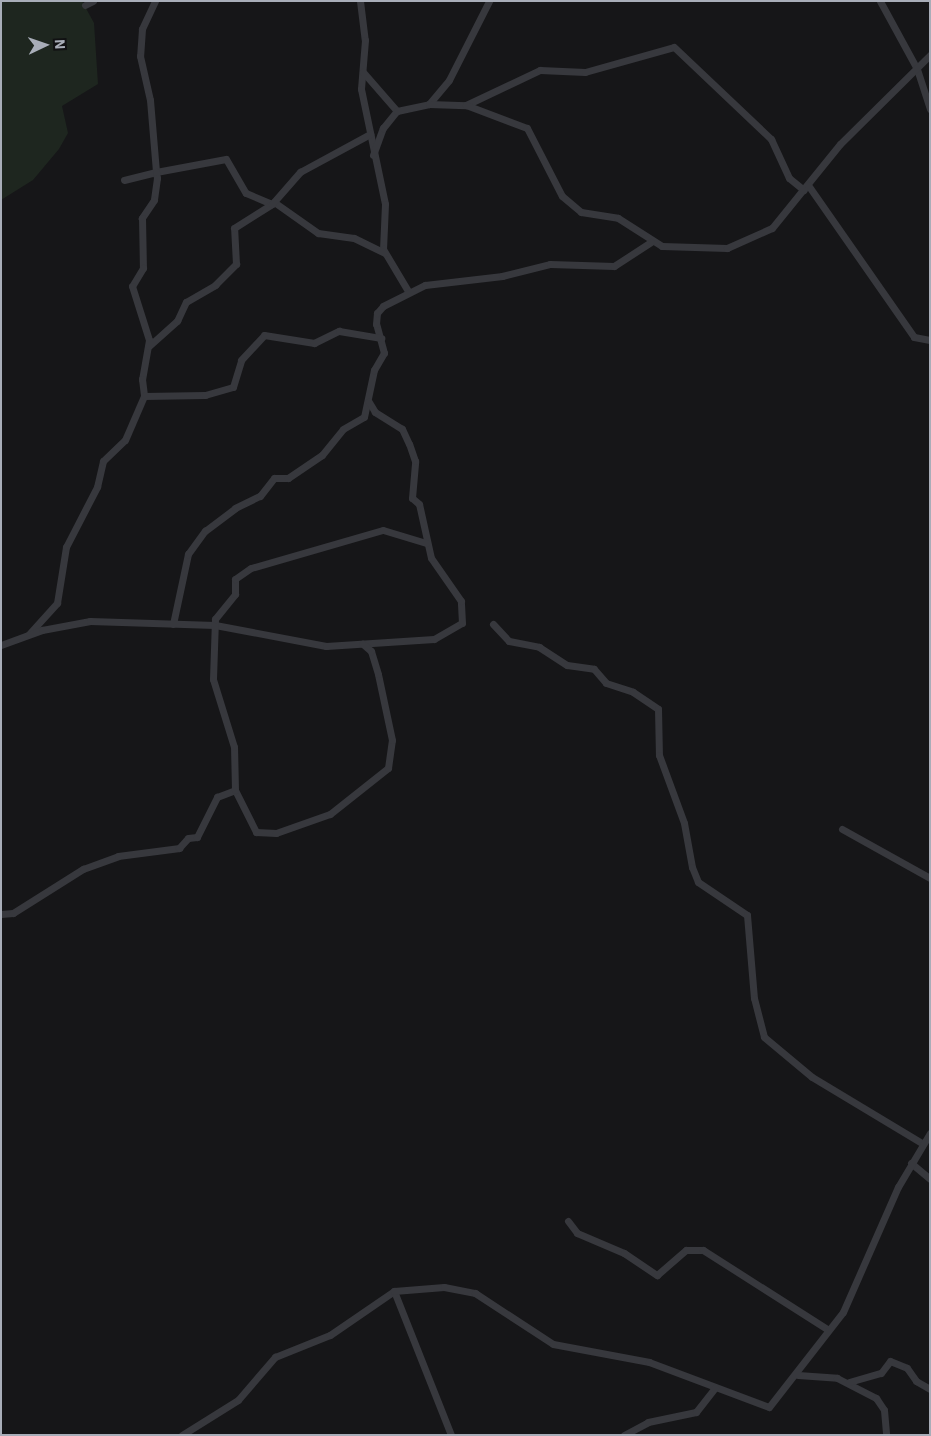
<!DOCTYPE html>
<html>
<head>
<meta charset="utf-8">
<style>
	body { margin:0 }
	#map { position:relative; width:931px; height:1436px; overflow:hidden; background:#161618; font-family:"IBM Plex Sans",sans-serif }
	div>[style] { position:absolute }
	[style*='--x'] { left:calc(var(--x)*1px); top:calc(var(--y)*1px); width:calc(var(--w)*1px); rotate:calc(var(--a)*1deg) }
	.green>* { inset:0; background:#1e261f }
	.minor>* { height:7px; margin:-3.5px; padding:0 3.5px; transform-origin:3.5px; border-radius:3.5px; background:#37383d }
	span { translate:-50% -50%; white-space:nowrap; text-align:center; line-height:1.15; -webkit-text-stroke:4.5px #111113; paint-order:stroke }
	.frame { position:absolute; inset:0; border:2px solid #a8adb8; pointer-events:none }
	.north { position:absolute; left:20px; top:20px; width:50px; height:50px; -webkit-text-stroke:4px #111113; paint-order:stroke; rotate:87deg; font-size:14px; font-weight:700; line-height:20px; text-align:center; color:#a8adb8 }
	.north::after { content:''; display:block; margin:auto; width:18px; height:22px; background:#a8adb8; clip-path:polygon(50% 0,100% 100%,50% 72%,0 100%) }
</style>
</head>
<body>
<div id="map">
	<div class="green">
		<div style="clip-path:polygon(1px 1px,82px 1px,94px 23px,98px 84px,62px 106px,68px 133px,59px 149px,33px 180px,1px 200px)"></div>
	</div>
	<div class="minor">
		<div style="--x:155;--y:1;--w:31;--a:115"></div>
		<div style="--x:142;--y:29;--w:27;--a:94"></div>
		<div style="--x:140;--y:56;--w:45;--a:77.2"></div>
		<div style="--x:150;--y:100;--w:72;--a:85.2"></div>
		<div style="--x:156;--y:172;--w:71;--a:-10.5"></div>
		<div style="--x:226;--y:159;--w:39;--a:60"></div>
		<div style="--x:246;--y:193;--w:28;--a:23"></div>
		<div style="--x:360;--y:1;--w:39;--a:83"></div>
		<div style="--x:365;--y:40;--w:49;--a:94.7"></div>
		<div style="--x:361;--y:89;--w:117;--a:78.2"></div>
		<div style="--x:385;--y:204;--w:45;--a:92.5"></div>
		<div style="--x:383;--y:249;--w:49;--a:59.2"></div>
		<div style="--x:880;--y:1;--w:77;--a:61.4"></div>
		<div style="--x:917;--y:69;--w:42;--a:72"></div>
		<div style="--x:85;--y:5;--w:9;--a:-27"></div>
		<div style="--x:363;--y:72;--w:52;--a:48.9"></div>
		<div style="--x:429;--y:104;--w:31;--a:-50"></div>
		<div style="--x:449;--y:80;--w:89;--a:-63.1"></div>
		<div style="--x:466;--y:105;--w:82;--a:-25.3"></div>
		<div style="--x:540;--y:70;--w:45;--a:2.5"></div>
		<div style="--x:585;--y:72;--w:92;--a:-15.7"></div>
		<div style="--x:674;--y:47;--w:134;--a:43.5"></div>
		<div style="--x:771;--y:139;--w:43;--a:65.2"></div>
		<div style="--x:789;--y:178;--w:19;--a:39"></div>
		<div style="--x:373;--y:155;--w:29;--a:-70"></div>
		<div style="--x:383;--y:128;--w:22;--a:-51"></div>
		<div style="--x:397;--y:111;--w:33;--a:-12"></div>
		<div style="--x:429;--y:104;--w:37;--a:2"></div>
		<div style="--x:466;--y:105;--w:65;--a:20.7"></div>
		<div style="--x:527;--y:128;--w:76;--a:62.8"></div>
		<div style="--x:562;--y:196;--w:25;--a:40"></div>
		<div style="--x:581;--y:212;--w:37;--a:9"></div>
		<div style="--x:618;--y:218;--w:52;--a:32.5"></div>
		<div style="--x:662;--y:246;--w:65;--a:1.8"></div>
		<div style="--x:727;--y:248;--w:49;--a:-24"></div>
		<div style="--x:772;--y:228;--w:108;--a:-51"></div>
		<div style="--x:840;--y:144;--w:127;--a:-44.7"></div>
		<div style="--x:124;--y:180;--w:33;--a:-14"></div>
		<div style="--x:156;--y:172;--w:6;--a:81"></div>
		<div style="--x:157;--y:178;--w:22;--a:98"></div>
		<div style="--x:154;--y:200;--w:22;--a:124"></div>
		<div style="--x:142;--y:218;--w:50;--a:88.9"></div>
		<div style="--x:143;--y:268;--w:21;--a:121"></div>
		<div style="--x:132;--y:286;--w:57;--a:72.5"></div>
		<div style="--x:149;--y:340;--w:40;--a:100"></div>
		<div style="--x:142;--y:379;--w:17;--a:83"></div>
		<div style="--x:808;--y:185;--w:185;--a:55.1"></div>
		<div style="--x:914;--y:337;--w:16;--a:11"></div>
		<div style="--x:274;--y:202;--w:54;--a:35.2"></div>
		<div style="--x:318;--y:233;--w:36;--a:8"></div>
		<div style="--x:354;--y:238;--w:34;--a:26"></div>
		<div style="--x:149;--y:346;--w:38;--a:-42"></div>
		<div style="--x:177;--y:321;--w:21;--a:-65"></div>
		<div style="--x:186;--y:302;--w:34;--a:-30"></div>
		<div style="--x:215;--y:285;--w:30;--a:-45"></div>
		<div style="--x:236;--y:264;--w:36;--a:-93"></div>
		<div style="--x:234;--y:228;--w:45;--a:-32.3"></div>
		<div style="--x:272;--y:204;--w:43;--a:-48.8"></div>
		<div style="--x:300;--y:172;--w:80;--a:-28.5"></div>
		<div style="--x:173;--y:624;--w:72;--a:-77.9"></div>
		<div style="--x:188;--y:554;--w:29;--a:-54"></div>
		<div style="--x:205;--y:531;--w:38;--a:-37"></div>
		<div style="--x:235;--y:508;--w:28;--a:-26"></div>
		<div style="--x:260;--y:496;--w:23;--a:-52"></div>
		<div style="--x:274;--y:478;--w:14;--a:0"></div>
		<div style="--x:288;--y:478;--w:41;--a:-34.1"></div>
		<div style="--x:322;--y:455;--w:33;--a:-51"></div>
		<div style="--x:343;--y:429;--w:24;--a:-30"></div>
		<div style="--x:364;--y:417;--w:48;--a:-78"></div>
		<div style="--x:374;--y:370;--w:20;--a:-60"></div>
		<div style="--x:384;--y:353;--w:30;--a:-105"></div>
		<div style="--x:376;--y:324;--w:11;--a:-85"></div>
		<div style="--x:377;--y:313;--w:9;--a:-49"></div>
		<div style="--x:383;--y:306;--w:47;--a:-26.6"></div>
		<div style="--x:425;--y:285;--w:78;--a:-6.7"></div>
		<div style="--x:502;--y:276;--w:49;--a:-14"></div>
		<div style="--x:550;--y:264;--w:64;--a:1.8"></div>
		<div style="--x:614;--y:266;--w:44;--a:-33"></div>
		<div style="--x:493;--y:624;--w:23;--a:47"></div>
		<div style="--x:509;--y:641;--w:31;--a:11"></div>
		<div style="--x:539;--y:647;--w:33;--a:33"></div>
		<div style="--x:567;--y:665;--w:27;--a:8"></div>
		<div style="--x:594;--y:669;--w:18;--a:49"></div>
		<div style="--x:606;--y:683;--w:28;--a:18"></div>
		<div style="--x:633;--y:692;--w:30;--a:34"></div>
		<div style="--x:658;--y:709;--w:46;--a:88.8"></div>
		<div style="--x:659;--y:755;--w:72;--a:69.8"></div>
		<div style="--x:684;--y:823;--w:45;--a:79.7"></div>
		<div style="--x:692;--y:867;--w:16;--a:68"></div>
		<div style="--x:698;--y:882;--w:59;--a:34"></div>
		<div style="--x:747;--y:915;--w:83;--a:85.2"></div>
		<div style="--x:754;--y:998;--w:40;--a:75.6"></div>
		<div style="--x:764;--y:1037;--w:62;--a:39.8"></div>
		<div style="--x:812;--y:1077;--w:128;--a:31"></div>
		<div style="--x:29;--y:634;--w:42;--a:-47.9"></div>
		<div style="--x:57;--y:603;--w:57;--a:-80.9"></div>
		<div style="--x:66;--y:547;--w:68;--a:-62.7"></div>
		<div style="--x:97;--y:487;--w:27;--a:-77"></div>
		<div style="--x:103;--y:461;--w:30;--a:-44"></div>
		<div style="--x:125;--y:440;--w:48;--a:-66.6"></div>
		<div style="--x:144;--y:396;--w:61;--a:-0.9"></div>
		<div style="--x:205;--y:395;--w:29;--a:-16"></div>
		<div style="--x:233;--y:387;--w:28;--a:-73"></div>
		<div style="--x:241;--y:360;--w:34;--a:-47"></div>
		<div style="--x:264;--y:335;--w:51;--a:9.1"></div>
		<div style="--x:314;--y:343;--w:28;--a:-26"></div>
		<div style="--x:339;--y:331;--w:43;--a:9.5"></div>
		<div style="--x:1;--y:645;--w:44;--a:-20.1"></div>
		<div style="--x:42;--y:630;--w:49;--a:-10.6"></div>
		<div style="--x:90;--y:621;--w:125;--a:1.8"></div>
		<div style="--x:215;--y:625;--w:113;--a:10.7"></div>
		<div style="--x:326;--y:646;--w:108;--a:-3.7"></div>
		<div style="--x:434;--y:639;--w:32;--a:-30"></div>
		<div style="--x:462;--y:623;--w:22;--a:-93"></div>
		<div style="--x:461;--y:601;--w:52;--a:-124.9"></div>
		<div style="--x:431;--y:558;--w:55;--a:-102.5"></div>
		<div style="--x:419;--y:504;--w:9;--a:-139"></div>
		<div style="--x:412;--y:498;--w:37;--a:-85"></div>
		<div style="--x:415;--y:461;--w:18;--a:-109"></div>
		<div style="--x:409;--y:444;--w:17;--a:-115"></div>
		<div style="--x:402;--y:429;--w:32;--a:-148"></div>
		<div style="--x:375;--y:412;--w:12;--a:-121"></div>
		<div style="--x:235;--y:790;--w:47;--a:63.4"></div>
		<div style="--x:256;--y:832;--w:20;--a:3"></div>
		<div style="--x:276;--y:833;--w:57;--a:-19.4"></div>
		<div style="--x:330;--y:814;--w:74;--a:-38.4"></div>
		<div style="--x:388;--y:768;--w:28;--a:-82"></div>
		<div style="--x:392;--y:740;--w:67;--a:-102"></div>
		<div style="--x:378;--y:674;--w:24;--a:-107"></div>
		<div style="--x:371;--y:651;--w:11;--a:-139"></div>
		<div style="--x:842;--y:829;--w:101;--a:29.1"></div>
		<div style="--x:1;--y:914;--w:12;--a:-5"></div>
		<div style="--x:13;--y:913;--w:83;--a:-32.2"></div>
		<div style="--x:83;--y:869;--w:37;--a:-20"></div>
		<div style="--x:118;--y:856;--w:62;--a:-7.5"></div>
		<div style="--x:179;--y:848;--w:13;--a:-48"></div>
		<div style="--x:188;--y:838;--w:9;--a:-6"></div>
		<div style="--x:197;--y:837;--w:45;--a:-63.4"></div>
		<div style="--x:217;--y:797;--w:19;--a:-21"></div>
		<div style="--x:235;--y:790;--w:43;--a:-91.3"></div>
		<div style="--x:234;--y:747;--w:71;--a:-107.2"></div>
		<div style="--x:213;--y:679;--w:60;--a:-88.1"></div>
		<div style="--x:215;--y:619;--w:32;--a:-51"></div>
		<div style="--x:235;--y:594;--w:15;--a:-90"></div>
		<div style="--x:235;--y:579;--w:19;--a:-35"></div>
		<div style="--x:251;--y:568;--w:137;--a:-16.1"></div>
		<div style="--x:383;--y:530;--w:45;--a:16.8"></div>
		<div style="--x:911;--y:1163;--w:25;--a:40"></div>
		<div style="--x:568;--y:1221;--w:15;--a:53"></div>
		<div style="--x:577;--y:1233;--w:51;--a:23.1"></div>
		<div style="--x:624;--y:1253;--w:40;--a:34"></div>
		<div style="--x:657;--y:1275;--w:38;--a:-41"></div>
		<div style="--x:686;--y:1250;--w:17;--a:0"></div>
		<div style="--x:703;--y:1250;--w:147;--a:32.5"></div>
		<div style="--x:394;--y:1291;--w:155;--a:68.4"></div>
		<div style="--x:798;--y:1375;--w:39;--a:4"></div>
		<div style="--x:837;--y:1378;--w:44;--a:27.1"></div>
		<div style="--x:876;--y:1398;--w:14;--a:56"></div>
		<div style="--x:884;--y:1410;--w:25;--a:85"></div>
		<div style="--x:849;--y:1382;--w:33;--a:-16"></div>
		<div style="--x:881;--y:1373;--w:15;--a:-53"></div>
		<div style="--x:890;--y:1361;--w:18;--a:22"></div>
		<div style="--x:907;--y:1368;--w:16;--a:55"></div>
		<div style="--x:916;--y:1381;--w:16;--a:30"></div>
		<div style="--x:182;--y:1435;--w:66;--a:-32"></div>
		<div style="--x:238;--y:1400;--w:57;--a:-49.3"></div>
		<div style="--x:275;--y:1357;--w:59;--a:-21.8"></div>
		<div style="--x:330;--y:1335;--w:78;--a:-34.5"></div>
		<div style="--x:394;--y:1291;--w:50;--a:-4.6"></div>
		<div style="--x:444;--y:1287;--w:32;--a:11"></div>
		<div style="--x:475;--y:1293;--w:93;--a:33.2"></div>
		<div style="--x:553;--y:1344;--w:98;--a:10.6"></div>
		<div style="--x:649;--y:1362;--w:128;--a:20.6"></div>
		<div style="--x:769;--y:1407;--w:120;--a:-52.1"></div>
		<div style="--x:843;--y:1312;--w:137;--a:-66.3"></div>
		<div style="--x:898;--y:1187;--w:63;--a:-59.3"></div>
		<div style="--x:624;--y:1435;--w:27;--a:-28"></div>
		<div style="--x:648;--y:1422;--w:49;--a:-11.8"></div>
		<div style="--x:696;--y:1412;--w:31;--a:-52"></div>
	</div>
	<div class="frame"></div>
	<div class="north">N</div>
</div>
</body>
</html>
